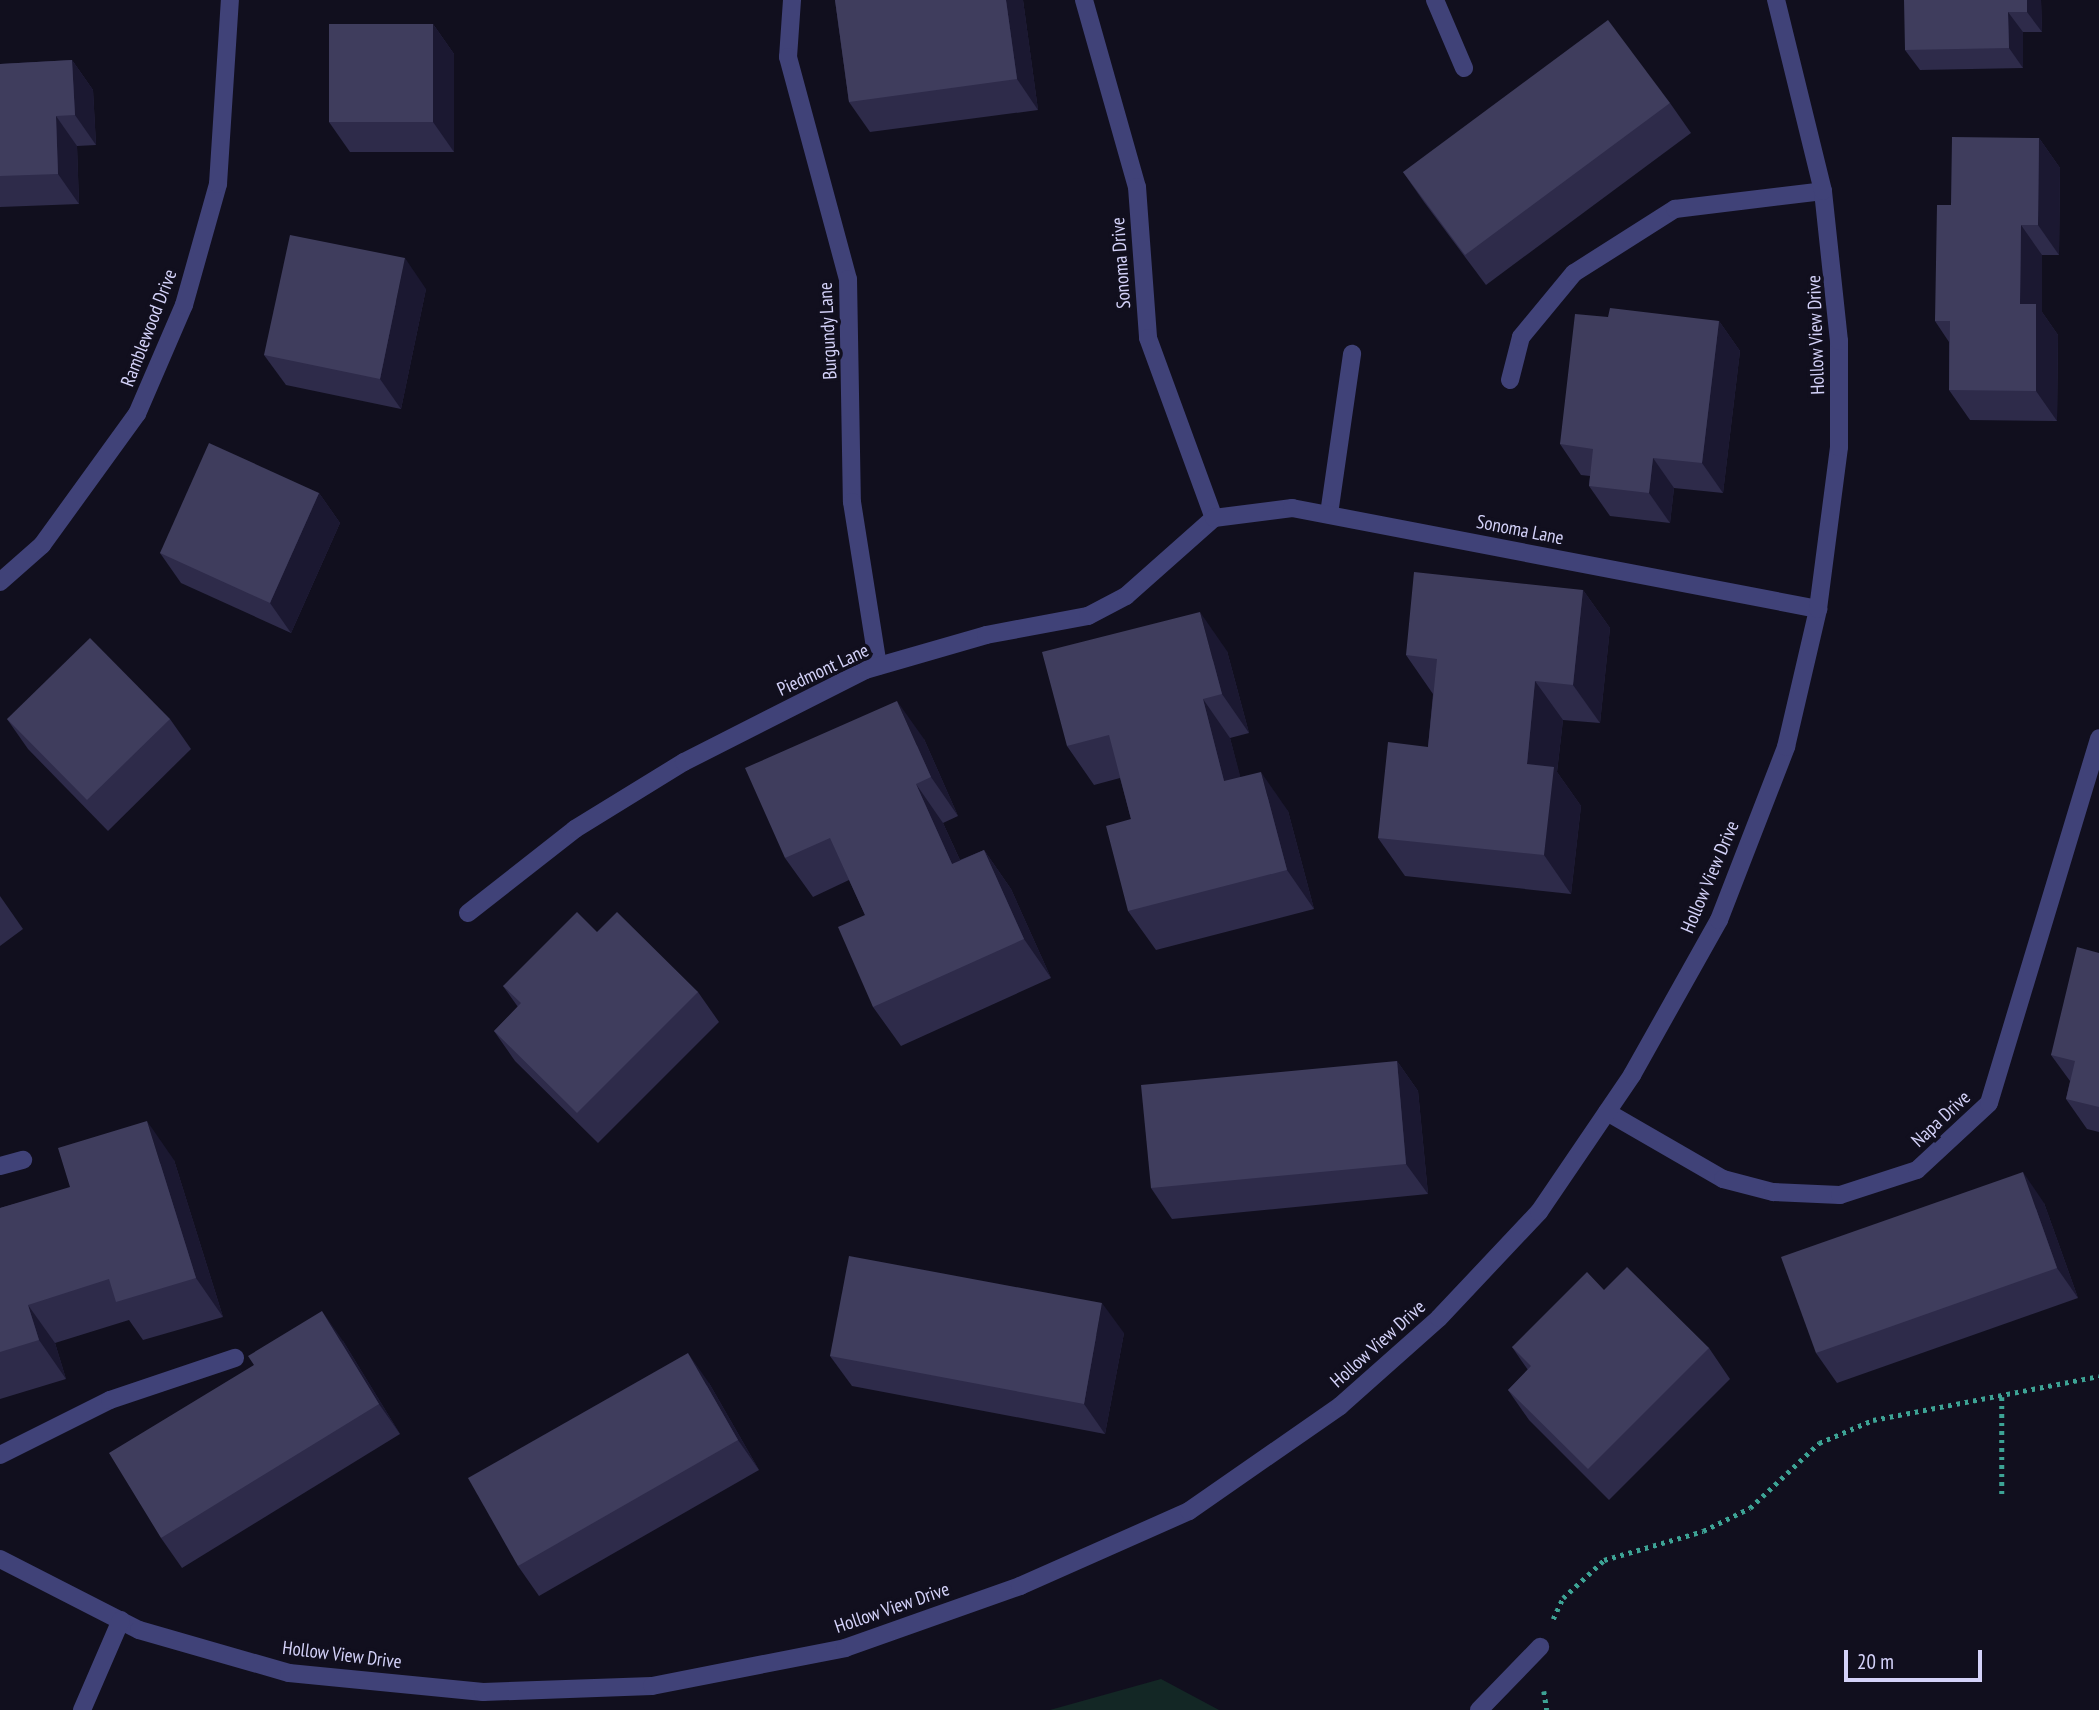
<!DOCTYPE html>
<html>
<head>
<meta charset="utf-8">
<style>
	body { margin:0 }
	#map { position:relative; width:2099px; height:1710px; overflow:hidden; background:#110f1e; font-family:"PT Sans Narrow",sans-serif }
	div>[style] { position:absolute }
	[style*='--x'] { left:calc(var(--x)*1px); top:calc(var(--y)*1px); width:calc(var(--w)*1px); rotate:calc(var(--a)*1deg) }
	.green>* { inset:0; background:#132725 }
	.path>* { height:4.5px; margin-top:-2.25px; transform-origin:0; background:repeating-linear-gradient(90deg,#3da395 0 3.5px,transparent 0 8.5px) }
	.minor>* { height:18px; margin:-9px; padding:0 9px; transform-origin:9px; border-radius:9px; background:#404278 }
	.wall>* { inset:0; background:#2e2b4a }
	.shaded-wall>* { inset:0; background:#1b1831 }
	.building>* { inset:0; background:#3f3d5d }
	span { translate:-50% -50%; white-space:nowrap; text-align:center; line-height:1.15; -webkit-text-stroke:7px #110f1e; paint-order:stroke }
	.street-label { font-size:19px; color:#d4d2f9 }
	.scale { position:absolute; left:1844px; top:1650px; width:138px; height:32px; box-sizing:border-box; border:4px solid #d4d2f9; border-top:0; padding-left:9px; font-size:21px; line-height:24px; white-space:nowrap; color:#d4d2f9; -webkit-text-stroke:5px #110f1e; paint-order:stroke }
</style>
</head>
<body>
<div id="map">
	<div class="green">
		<div style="clip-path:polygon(1161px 1679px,1219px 1710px,1050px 1710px)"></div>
	</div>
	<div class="path">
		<div style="--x:2002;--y:1397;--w:101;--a:90"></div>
		<div style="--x:1553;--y:1619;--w:23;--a:-65"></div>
		<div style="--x:1563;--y:1598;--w:56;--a:-42.8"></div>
		<div style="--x:1604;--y:1560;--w:103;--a:-16.3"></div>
		<div style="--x:1703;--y:1531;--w:52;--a:-26.1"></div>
		<div style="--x:1750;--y:1508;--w:95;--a:-43.3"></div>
		<div style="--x:1819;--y:1443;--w:59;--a:-23.1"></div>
		<div style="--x:1873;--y:1420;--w:230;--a:-11"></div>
		<div style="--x:1544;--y:1691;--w:19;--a:81"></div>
	</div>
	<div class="minor">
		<div style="--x:792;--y:0;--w:57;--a:94"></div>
		<div style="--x:788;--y:57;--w:230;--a:74.9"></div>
		<div style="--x:848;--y:279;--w:223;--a:89"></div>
		<div style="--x:852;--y:502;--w:166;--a:81"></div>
		<div style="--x:1084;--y:0;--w:194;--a:74.2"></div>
		<div style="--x:1137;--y:187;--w:151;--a:85.8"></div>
		<div style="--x:1148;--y:338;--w:192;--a:69.9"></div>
		<div style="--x:1435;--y:0;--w:74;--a:66.9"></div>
		<div style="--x:1510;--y:380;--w:44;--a:-75.7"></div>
		<div style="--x:1521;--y:337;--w:83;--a:-50.4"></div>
		<div style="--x:1574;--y:273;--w:120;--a:-32.4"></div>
		<div style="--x:1675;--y:209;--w:149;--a:-6.9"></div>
		<div style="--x:1329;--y:514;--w:162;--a:-81.8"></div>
		<div style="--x:0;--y:582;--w:56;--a:-41.4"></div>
		<div style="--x:42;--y:545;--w:162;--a:-54.1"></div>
		<div style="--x:137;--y:414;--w:119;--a:-66.7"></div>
		<div style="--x:184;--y:305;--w:126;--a:-74.3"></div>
		<div style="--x:218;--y:184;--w:184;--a:-86.3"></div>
		<div style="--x:468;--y:913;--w:136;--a:-38.1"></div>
		<div style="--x:575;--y:829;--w:128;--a:-31.6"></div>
		<div style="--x:684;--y:762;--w:203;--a:-26.9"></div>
		<div style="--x:865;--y:670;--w:126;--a:-16.1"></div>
		<div style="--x:986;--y:635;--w:104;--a:-10.6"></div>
		<div style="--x:1088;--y:616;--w:43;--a:-27.8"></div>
		<div style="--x:1126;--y:596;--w:118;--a:-41.6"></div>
		<div style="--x:1214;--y:518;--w:79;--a:-7.3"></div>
		<div style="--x:1292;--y:508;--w:536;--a:10.87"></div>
		<div style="--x:1607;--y:1112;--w:134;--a:30"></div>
		<div style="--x:1723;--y:1179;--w:52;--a:14.6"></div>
		<div style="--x:1773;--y:1192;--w:67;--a:2.6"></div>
		<div style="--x:1840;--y:1195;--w:81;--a:-18"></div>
		<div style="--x:1917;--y:1170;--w:98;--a:-42.9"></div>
		<div style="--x:1989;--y:1103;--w:381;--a:-73.2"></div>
		<div style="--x:0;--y:1166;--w:24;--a:-15"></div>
		<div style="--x:0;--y:1455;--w:123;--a:-26.6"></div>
		<div style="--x:110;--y:1400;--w:132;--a:-18.6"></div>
		<div style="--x:0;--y:1559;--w:156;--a:27.1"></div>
		<div style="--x:139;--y:1630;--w:156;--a:16"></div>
		<div style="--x:289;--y:1673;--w:195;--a:5.6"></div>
		<div style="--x:483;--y:1692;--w:169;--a:-2"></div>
		<div style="--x:652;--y:1686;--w:197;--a:-11.1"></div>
		<div style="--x:845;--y:1648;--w:186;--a:-19.5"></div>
		<div style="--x:1020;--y:1586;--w:185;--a:-23.9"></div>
		<div style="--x:1189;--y:1511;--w:184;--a:-34.8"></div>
		<div style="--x:1340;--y:1406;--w:132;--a:-41.6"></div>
		<div style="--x:1439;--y:1318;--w:146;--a:-46.7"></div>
		<div style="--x:1539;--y:1212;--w:166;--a:-55.8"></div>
		<div style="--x:1632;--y:1075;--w:178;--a:-60.7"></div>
		<div style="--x:1719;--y:920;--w:186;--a:-68.8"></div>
		<div style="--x:1786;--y:747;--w:142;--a:-76.9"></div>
		<div style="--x:1818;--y:609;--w:163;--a:-82.6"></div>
		<div style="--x:1839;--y:447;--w:106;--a:-90"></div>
		<div style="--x:1839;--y:341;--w:151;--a:-96.1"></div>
		<div style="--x:1823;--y:191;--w:197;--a:-103.8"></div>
		<div style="--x:82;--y:1710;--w:98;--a:-66.6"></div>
		<div style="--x:1479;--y:1710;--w:88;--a:-45.9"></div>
	</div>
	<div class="wall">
		<div style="clip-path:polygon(835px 0,1023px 0,1038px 110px,870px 132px,849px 102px)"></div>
		<div style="clip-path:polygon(2041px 0,2042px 32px,2023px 32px,2023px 68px,1920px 70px,1905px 50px)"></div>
		<div style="clip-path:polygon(433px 24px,454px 54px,454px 152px,350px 152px,329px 122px)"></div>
		<div style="clip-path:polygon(72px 60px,93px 90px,96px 145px,77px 146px,79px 204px,0 207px,0 64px)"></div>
		<div style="clip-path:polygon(1670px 103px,1691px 133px,1486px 285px,1424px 202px,1403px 172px)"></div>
		<div style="clip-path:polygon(2039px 138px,2060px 168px,2059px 255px,2042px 255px,2042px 312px,2058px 335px,2057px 421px,1970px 420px,1949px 390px,1949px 342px,1935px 321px,1951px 205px)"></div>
		<div style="clip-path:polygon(426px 289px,401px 409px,286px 385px,264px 355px)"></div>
		<div style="clip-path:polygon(1608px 317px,1719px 321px,1740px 351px,1723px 493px,1674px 488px,1670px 523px,1610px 516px,1589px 486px,1590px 476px,1581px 475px,1560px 444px)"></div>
		<div style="clip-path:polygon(319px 493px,340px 523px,291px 633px,181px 583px,160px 553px)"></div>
		<div style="clip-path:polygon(1583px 590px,1610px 628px,1600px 723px,1563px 720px,1557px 772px,1581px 806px,1571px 894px,1405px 876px,1378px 838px,1428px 747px,1433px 694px,1406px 655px)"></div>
		<div style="clip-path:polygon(1227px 651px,1249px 733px,1230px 738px,1240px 777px,1288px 811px,1314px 909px,1156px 950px,1128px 911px,1131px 819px,1120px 778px,1094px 785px,1067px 746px)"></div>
		<div style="clip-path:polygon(7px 719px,170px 719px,191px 749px,108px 831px,28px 749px)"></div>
		<div style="clip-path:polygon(924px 739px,958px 816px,943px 823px,960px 860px,984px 850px,1011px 889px,1051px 978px,901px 1046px,873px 1007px,865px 915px,849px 880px,813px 897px,785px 858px)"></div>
		<div style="clip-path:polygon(0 896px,23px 929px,0 946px)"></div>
		<div style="clip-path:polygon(597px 932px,698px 992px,719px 1022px,598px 1143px,515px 1061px,494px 1031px,518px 1007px,503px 986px)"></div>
		<div style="clip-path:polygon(2099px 953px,2099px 1132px,2087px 1129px,2066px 1099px,2070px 1081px,2051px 1055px)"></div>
		<div style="clip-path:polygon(1397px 1061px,1418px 1091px,1428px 1194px,1172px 1219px,1151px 1188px)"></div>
		<div style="clip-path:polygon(174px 1160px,223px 1317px,143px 1340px,129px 1320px,55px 1343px,66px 1379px,0 1399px,0 1208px)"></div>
		<div style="clip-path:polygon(2044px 1203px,2078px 1298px,1837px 1383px,1816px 1353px)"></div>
		<div style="clip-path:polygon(1604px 1290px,1709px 1348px,1730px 1379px,1609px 1500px,1529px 1420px,1508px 1390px,1528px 1370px,1512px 1347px)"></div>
		<div style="clip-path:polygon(1124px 1333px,1105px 1434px,852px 1386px,830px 1356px)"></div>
		<div style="clip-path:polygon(343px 1341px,400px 1434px,182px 1568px,161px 1538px,254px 1365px)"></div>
		<div style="clip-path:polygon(709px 1383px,759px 1470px,539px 1596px,518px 1566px)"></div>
	</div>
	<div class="shaded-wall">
		<div style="clip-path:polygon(1006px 0,1023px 0,1038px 110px,1017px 79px)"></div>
		<div style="clip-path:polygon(2027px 0,2041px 0,2042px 32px,2027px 12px)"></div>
		<div style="clip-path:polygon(2008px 12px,2023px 32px,2023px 68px,2009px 48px)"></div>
		<div style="clip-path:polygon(433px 24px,454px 54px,454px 152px,433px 122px)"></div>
		<div style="clip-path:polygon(72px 60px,93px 90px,96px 145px,75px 115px)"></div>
		<div style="clip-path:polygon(56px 116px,77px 146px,79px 204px,58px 174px)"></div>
		<div style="clip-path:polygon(2039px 138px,2060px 168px,2059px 255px,2038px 225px)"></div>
		<div style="clip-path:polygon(2021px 225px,2042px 255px,2042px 312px,2058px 335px,2057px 421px,2036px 391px,2020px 304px)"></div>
		<div style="clip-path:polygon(405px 258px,426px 289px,401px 409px,380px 379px)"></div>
		<div style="clip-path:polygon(1719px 321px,1740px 351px,1723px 493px,1702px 463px)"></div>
		<div style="clip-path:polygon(1653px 458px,1674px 488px,1670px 523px,1649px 493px)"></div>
		<div style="clip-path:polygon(319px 493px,340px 523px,291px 633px,270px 603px)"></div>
		<div style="clip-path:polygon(1583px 590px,1610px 628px,1600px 723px,1573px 685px)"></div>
		<div style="clip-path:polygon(1200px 612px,1227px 651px,1249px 733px,1222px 694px)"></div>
		<div style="clip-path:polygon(1535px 681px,1563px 720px,1557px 772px,1581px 806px,1571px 894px,1544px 855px,1527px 764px)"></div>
		<div style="clip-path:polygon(1203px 699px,1230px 738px,1252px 820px,1224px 781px)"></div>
		<div style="clip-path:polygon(897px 701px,924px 739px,958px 816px,931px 777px)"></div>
		<div style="clip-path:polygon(1261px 772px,1288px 811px,1314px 909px,1287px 870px)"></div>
		<div style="clip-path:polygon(916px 784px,943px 823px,979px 902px,952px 864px)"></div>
		<div style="clip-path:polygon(984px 850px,1011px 889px,1051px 978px,1024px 939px)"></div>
		<div style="clip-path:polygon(1397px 1061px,1418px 1091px,1428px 1194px,1406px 1164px)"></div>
		<div style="clip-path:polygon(147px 1121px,174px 1160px,223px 1317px,196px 1278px)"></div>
		<div style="clip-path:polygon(2023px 1172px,2044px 1203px,2078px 1298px,2057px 1268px)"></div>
		<div style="clip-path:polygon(1102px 1303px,1124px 1333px,1105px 1434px,1084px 1404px)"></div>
		<div style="clip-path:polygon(28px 1305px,55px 1343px,66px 1379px,39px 1340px)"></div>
		<div style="clip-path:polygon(322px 1311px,343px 1341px,400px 1434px,379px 1404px)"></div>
		<div style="clip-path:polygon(688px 1353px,709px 1383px,759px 1470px,738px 1440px)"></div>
	</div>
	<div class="building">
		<div style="clip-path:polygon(835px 0,1006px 0,1017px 79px,849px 102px)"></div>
		<div style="clip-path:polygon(1904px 0,2027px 0,2027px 12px,2008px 12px,2009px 48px,1905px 50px)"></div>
		<div style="clip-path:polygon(1608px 20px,1670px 103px,1465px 255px,1403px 172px)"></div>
		<div style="clip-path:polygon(329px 24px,433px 24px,433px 122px,329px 122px)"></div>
		<div style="clip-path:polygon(72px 60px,75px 115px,56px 116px,58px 174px,0 176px,0 64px)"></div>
		<div style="clip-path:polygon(1952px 137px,2039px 138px,2038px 225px,2021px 225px,2020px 304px,2036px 304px,2036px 391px,1949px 390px,1950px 321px,1935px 321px,1937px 205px,1951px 205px)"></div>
		<div style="clip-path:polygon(290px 235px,405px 258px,380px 379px,264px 355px)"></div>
		<div style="clip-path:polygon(1610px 308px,1719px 321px,1702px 463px,1653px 458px,1649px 493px,1589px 486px,1593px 449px,1560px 444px,1575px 314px,1608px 317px)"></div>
		<div style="clip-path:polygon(209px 443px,319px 493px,270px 603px,160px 553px)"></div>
		<div style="clip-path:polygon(1414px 572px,1583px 590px,1573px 685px,1535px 681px,1527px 764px,1554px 767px,1544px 855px,1378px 838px,1388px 742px,1428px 747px,1437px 659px,1406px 655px)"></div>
		<div style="clip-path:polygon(1200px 612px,1222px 694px,1203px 699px,1224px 781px,1261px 772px,1287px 870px,1128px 911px,1106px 826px,1131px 819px,1109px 735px,1067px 746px,1042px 652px)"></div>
		<div style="clip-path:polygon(90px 638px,170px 719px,87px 800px,7px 719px)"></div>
		<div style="clip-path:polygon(897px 701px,931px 777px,916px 784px,952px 864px,984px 850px,1024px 939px,873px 1007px,838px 927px,865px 915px,830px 838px,785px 858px,745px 768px)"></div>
		<div style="clip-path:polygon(577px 912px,597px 932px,617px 912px,698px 992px,577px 1113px,494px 1031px,521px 1003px,503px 986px)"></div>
		<div style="clip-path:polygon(2077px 947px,2099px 953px,2099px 1107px,2066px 1099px,2075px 1061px,2051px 1055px)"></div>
		<div style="clip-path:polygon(1397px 1061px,1406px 1164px,1151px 1188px,1141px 1085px)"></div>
		<div style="clip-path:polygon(147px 1121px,196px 1278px,116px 1302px,109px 1279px,28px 1305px,39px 1340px,0 1352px,0 1208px,70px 1187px,58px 1148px)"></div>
		<div style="clip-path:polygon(2023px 1172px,2057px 1268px,1816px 1353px,1781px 1257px)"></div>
		<div style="clip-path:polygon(849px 1256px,1102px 1303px,1084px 1404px,830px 1356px)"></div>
		<div style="clip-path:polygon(1627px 1267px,1709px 1348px,1588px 1469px,1508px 1390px,1531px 1366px,1512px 1347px,1587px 1272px,1604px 1290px)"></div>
		<div style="clip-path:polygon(322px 1311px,379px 1404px,161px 1538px,109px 1453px,254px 1365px,248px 1356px)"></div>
		<div style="clip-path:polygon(688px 1353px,738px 1440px,518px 1566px,468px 1478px)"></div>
	</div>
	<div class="street-label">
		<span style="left:1121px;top:263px;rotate:-94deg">Sonoma Drive</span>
		<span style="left:149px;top:328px;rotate:-69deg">Ramblewood Drive</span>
		<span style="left:828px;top:331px;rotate:-93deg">Burgundy Lane</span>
		<span style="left:1816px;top:335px;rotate:-92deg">Hollow View Drive</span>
		<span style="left:1520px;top:530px;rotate:11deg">Sonoma Lane</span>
		<span style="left:823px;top:670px;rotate:-25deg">Piedmont Lane</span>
		<span style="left:1710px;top:877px;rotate:-67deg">Hollow View Drive</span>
		<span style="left:1941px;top:1119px;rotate:-43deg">Napa Drive</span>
		<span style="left:1378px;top:1344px;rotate:-42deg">Hollow View Drive</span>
		<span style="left:892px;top:1608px;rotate:-19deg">Hollow View Drive</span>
		<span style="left:342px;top:1655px;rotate:7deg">Hollow View Drive</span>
	</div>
	<div class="scale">20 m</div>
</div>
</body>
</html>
